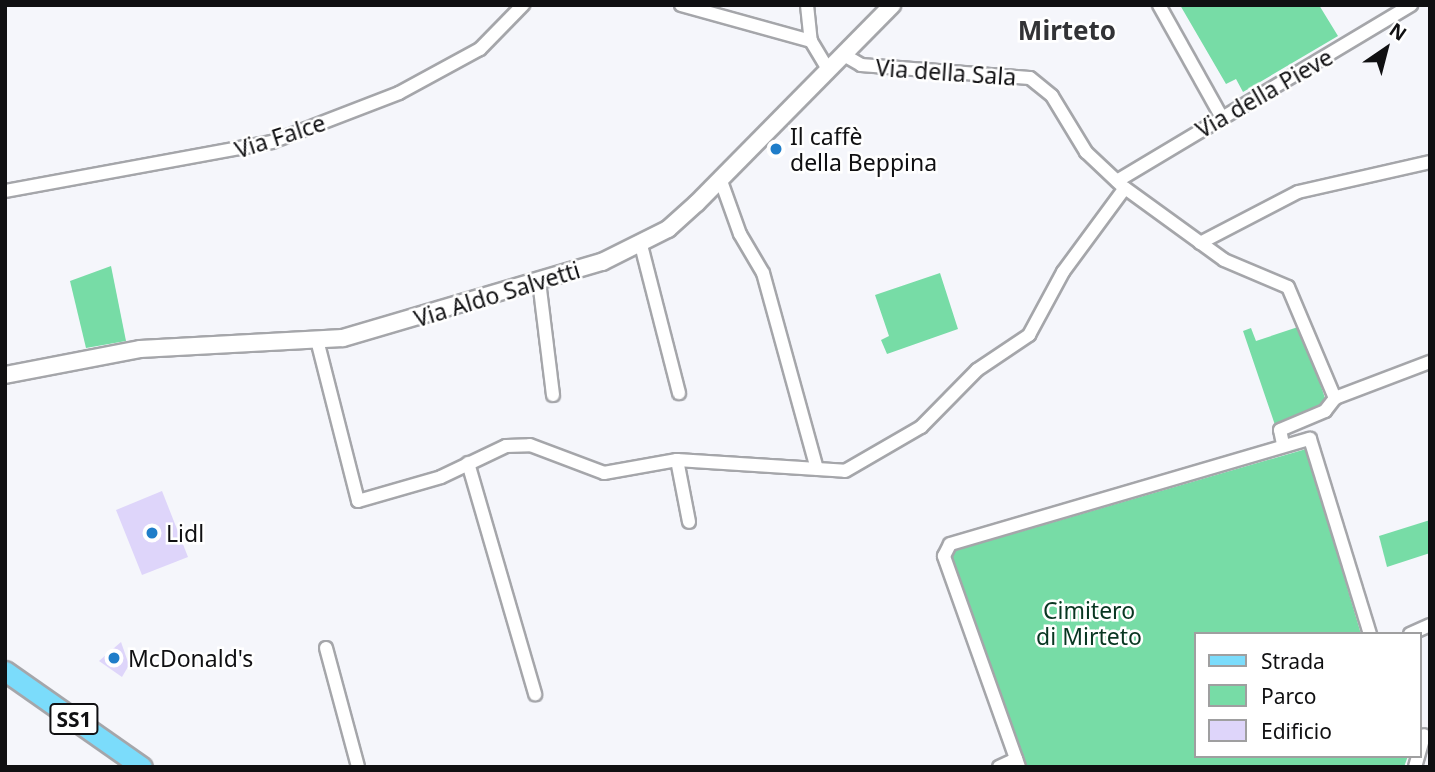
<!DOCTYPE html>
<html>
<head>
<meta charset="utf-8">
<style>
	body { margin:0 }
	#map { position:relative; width:1435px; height:772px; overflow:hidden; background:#f5f6fb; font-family:"Noto Sans",sans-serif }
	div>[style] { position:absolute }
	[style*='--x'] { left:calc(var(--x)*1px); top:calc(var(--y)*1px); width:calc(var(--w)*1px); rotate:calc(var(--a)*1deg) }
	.green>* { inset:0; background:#77dca6 }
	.building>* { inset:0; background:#ded5fa }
	.roads { filter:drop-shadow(2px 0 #a5a6aa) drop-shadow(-2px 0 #a5a6aa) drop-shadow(0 2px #a5a6aa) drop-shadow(0 -2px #a5a6aa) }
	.minor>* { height:12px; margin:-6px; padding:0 6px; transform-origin:6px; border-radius:6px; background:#fff }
	.tertiary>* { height:16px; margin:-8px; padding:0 8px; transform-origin:8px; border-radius:8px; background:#fff }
	.primary>* { height:19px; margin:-9.5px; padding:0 9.5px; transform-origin:9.5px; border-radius:9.5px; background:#7bdcfb }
	.dots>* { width:19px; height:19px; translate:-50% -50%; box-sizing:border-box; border:4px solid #fff; border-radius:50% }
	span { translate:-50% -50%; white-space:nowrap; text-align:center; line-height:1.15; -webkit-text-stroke:5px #fff; paint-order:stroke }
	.shield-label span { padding:2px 5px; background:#fff; border:2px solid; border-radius:5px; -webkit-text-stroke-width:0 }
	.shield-label { font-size:21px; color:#101012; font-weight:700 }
	.street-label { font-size:23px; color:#101012 }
	.poi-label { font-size:23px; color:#101012 }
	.left { translate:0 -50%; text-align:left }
	.park-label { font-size:23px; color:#083621 }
	.quarter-label { font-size:26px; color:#323336; font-weight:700 }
	.frame { position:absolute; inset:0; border:7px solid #101012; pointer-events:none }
	.legend { position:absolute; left:1194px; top:632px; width:228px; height:126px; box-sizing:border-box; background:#fff; border:2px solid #9f9fa0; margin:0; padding:9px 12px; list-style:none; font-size:21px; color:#101012 }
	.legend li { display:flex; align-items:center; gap:14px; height:35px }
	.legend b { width:35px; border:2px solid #9f9fa0 }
	.north { position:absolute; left:1351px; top:14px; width:70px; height:70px; -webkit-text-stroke:5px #fff; paint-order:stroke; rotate:35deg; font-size:19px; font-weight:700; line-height:28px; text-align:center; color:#101012 }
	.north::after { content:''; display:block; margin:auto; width:24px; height:32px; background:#101012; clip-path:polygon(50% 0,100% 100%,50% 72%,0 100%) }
</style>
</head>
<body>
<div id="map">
	<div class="green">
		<div style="clip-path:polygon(1180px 5px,1319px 5px,1338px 36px,1243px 92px,1236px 79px,1226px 84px)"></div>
		<div style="clip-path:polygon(111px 266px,126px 341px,86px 348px,70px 281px)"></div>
		<div style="clip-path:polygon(940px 273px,958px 329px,887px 354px,881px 340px,889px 336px,875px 295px)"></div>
		<div style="clip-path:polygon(1301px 326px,1326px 401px,1276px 428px,1243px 331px,1251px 328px,1256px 341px)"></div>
		<div style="clip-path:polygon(1306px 449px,1361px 634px,1195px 634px,1195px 756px,1408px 756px,1404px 767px,1027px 767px,950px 552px)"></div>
		<div style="clip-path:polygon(1430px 520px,1430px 553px,1387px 567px,1379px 536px)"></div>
	</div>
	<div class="building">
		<div style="clip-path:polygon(162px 491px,188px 557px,142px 575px,116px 510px)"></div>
		<div style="clip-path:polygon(121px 642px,129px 665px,122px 677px,99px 661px)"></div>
	</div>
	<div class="roads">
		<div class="minor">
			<div style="--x:681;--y:5;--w:135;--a:15.5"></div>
			<div style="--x:811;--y:41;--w:35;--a:59"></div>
			<div style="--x:807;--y:5;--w:36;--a:84"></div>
			<div style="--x:1159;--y:5;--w:127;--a:60.8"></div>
			<div style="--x:844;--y:55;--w:20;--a:30"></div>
			<div style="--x:861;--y:65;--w:169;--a:4.4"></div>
			<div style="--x:1030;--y:78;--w:28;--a:39"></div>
			<div style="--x:1052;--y:96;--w:66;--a:58.7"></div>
			<div style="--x:1086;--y:152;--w:48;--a:43.3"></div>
			<div style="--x:721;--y:181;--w:56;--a:70.3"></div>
			<div style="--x:740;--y:234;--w:45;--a:59.5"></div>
			<div style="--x:763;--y:273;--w:203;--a:74.6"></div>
			<div style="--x:1117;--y:181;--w:343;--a:-30.9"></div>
			<div style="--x:5;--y:191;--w:271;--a:-10.4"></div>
			<div style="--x:272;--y:142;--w:136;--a:-21.1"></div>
			<div style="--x:399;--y:93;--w:92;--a:-28.5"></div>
			<div style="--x:480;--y:49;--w:62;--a:-45.7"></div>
			<div style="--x:1200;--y:243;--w:110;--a:-27.5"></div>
			<div style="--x:1298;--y:192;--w:135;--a:-12.8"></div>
			<div style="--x:641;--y:245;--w:153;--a:75.6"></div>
			<div style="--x:539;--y:281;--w:115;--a:83"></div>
			<div style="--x:317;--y:340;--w:166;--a:75.7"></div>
			<div style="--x:358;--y:501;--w:86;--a:-16.1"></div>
			<div style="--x:441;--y:477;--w:72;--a:-25.5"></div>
			<div style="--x:506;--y:446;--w:24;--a:-2"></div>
			<div style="--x:530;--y:445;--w:79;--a:20.7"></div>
			<div style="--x:604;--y:473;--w:74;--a:-10.1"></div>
			<div style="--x:677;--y:460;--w:168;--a:3.7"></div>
			<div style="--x:845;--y:471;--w:88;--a:-30.1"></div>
			<div style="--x:921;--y:427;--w:80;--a:-45.5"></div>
			<div style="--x:977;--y:370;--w:63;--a:-33.9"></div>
			<div style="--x:1029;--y:335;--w:72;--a:-61.6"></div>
			<div style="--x:1063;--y:272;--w:104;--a:-53.6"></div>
			<div style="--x:1125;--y:188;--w:122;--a:36"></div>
			<div style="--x:1224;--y:260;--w:69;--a:22.9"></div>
			<div style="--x:1288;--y:287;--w:121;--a:67.1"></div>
			<div style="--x:1283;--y:444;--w:14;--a:-102"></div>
			<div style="--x:1280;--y:430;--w:49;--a:-22.9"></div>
			<div style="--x:1325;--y:411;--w:16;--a:-52"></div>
			<div style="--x:1335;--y:398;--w:102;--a:-20.8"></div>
			<div style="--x:677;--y:460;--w:63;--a:79"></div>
			<div style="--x:468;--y:463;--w:241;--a:73.8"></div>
			<div style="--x:1410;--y:634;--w:22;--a:-24"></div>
			<div style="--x:326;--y:648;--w:123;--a:74.9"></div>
			<div style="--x:999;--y:767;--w:19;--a:-25"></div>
			<div style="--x:1019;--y:767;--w:224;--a:-109.6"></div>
			<div style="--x:944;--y:556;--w:13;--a:-63"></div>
			<div style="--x:950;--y:544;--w:375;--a:-16.3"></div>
			<div style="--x:1310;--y:439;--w:204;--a:72.9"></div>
			<div style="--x:1415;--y:767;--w:33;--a:-74"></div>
		</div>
		<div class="tertiary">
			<div style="--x:5;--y:375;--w:137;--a:-10.9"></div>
			<div style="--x:140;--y:349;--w:203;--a:-3.1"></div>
			<div style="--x:343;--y:338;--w:270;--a:-16.4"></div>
			<div style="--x:602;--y:262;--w:74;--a:-26.6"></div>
			<div style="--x:668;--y:229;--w:39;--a:-42"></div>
			<div style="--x:697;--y:203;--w:278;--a:-45.4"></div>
		</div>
		<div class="primary">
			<div style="--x:5;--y:671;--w:167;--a:35"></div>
		</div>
	</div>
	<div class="dots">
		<div style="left:776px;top:149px;background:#1f7dc9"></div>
		<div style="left:152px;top:533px;background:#1f7dc9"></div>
		<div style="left:114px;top:658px;background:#1f7dc9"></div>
	</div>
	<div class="shield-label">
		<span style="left:74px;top:719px">SS1</span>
	</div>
	<div class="street-label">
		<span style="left:946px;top:72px;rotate:4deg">Via della Sala</span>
		<span style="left:1264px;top:93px;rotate:-30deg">Via della Pieve</span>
		<span style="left:280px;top:136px;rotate:-18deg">Via Falce</span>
		<span style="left:497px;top:294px;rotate:-17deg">Via Aldo Salvetti</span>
	</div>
	<div class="poi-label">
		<span class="left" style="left:790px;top:149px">Il caffè<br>della Beppina</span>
		<span class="left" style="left:166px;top:533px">Lidl</span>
		<span class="left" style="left:128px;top:658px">McDonald's</span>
	</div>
	<div class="park-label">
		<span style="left:1089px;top:623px">Cimitero<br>di Mirteto</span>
	</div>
	<div class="quarter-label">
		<span style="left:1067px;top:31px">Mirteto</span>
	</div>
	<div class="frame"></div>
	<ul class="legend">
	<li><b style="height:9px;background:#7bdcfb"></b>Strada</li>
	<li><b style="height:19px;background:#77dca6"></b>Parco</li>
	<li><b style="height:19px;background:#ded5fa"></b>Edificio</li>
	</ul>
	<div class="north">N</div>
</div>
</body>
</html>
